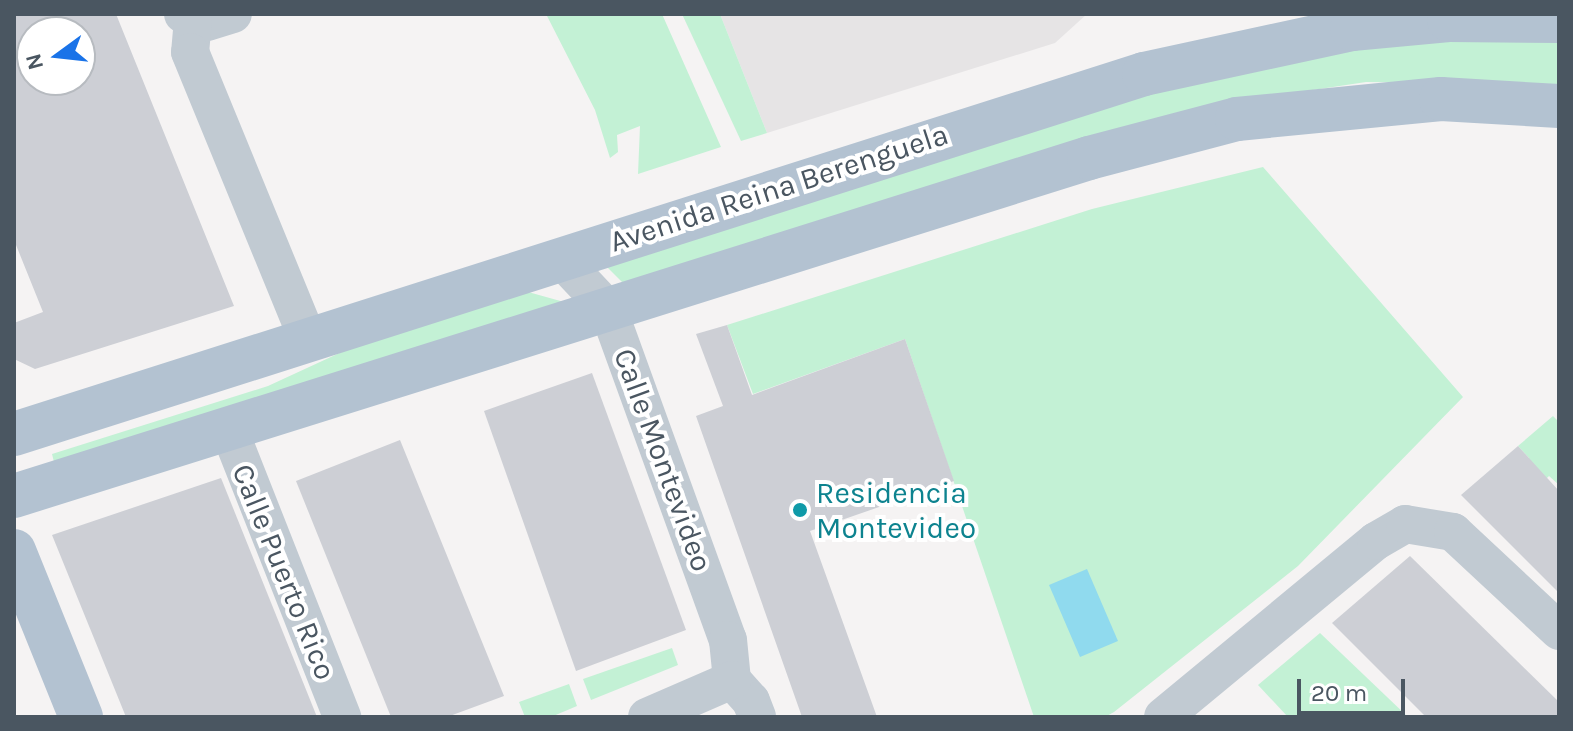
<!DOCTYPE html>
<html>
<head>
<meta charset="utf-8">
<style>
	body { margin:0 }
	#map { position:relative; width:1573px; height:731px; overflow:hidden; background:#f5f3f3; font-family:Karla,sans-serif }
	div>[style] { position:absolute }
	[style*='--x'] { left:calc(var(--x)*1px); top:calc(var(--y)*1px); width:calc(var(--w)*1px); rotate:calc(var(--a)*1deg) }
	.education>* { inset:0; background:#e6e4e5 }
	.green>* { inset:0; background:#c3f1d5 }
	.water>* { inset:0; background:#90daee }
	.building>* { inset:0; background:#cdcfd5 }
	.minor>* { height:38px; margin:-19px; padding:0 19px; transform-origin:19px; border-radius:19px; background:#c1cad2 }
	.major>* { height:44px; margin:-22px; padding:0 22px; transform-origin:22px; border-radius:22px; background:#b3c2d1 }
	.dots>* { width:22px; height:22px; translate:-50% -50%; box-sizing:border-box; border:4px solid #fff; border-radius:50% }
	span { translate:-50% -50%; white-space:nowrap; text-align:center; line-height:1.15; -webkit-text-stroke:8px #fff; paint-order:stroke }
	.street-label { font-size:30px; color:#4a5661 }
	.culture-label { font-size:30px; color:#0d838f }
	.left { translate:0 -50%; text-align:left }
	.frame { position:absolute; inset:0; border:16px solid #4a5661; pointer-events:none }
	.north { position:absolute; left:16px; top:16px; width:80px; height:80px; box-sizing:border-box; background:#fff; border:2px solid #b7bbc0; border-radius:50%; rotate:255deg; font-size:22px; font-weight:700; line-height:32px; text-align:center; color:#4a5661 }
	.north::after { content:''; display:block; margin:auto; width:28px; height:36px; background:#1a73e8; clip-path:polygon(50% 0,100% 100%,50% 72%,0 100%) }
	.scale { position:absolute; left:1297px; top:679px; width:108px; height:36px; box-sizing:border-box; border:4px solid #4a5661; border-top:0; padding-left:10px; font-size:24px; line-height:28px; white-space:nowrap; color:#4a5661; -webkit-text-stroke:6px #fff; paint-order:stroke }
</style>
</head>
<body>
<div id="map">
	<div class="education">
		<div style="clip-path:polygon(720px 14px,1087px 14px,1055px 43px,767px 133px)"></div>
	</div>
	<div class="green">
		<div style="clip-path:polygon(546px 14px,662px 14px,721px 147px,638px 174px,640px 126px,617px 135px,618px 152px,610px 158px,595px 110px)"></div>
		<div style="clip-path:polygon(682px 14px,720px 14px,767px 133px,741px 141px)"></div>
		<div style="clip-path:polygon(1559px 37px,1559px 84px,1366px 82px,1246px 100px,623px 283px,601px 261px,1080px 111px,1360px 43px)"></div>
		<div style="clip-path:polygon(1263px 167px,1463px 397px,1298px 566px,1114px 712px,1105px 717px,1034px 717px,905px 339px,753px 394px,727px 325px,1092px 209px)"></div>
		<div style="clip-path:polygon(521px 290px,564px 302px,54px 462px,52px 454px,268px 386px,385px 332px)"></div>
		<div style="clip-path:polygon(1553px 416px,1559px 422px,1559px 485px,1549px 476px,1517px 508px,1529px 458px,1518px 446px)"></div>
		<div style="clip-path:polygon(1320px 633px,1408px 717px,1288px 717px,1258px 685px)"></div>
		<div style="clip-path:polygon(672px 648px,678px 665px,591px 700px,583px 679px)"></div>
		<div style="clip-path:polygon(569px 684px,577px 706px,551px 717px,525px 717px,519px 702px)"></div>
	</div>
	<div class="water">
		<div style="clip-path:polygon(1087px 569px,1118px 641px,1080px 657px,1049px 585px)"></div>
	</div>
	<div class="building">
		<div style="clip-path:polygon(evenodd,14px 14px,116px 14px,234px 306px,35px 369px,14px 359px,14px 323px,43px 312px,14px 240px,14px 14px,32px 32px,80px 32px,80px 80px,32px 80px,32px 32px)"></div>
		<div style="clip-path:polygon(727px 325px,752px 395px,905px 339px,954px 481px,810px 531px,877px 717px,802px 717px,696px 416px,723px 406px,696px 334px)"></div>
		<div style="clip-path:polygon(592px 373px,686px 630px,576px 671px,484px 411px)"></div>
		<div style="clip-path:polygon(400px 440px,504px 696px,447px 717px,391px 717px,296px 481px)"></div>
		<div style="clip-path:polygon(1518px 446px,1559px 491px,1559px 593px,1461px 495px)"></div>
		<div style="clip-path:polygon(221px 478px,317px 717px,126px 717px,52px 535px)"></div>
		<div style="clip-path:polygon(1410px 556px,1559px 702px,1559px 717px,1426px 717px,1332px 623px)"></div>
	</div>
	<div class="minor">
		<div style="--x:183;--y:14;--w:25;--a:18"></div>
		<div style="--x:207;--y:22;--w:27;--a:-17"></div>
		<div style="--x:193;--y:19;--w:33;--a:95"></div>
		<div style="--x:190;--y:52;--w:311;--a:67.7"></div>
		<div style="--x:560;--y:258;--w:70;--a:46.7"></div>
		<div style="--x:608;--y:309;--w:352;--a:70.1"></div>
		<div style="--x:728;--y:640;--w:40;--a:84.3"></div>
		<div style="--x:228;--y:427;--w:312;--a:68.5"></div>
		<div style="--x:732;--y:680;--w:28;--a:48"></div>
		<div style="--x:751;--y:701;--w:17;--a:69"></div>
		<div style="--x:647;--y:717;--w:93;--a:-23.5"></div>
		<div style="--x:1163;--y:717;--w:276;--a:-39.6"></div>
		<div style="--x:1376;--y:541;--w:34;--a:-30"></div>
		<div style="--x:1405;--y:524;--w:49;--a:9.5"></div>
		<div style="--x:1453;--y:532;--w:145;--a:43"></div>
	</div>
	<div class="major">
		<div style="--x:14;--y:434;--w:1186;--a:-17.67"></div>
		<div style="--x:1144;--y:74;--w:213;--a:-12.2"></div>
		<div style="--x:1352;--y:29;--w:97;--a:-5.3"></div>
		<div style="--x:1449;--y:20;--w:110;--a:0.5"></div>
		<div style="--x:14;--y:496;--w:1127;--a:-17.45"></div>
		<div style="--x:1089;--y:158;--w:153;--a:-14.8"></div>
		<div style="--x:1237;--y:119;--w:205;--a:-5.6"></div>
		<div style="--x:1441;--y:99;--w:118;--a:3.4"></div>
		<div style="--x:14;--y:551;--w:179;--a:68"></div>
	</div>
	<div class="dots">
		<div style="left:800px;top:510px;background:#0f9aa8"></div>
	</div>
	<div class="street-label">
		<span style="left:779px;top:188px;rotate:-18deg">Avenida Reina Berenguela</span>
		<span style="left:663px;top:460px;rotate:70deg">Calle Montevideo</span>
		<span style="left:284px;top:572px;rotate:68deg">Calle Puerto Rico</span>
	</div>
	<div class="culture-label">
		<span class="left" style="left:816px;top:510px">Residencia<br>Montevideo</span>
	</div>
	<div class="frame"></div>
	<div class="north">N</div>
	<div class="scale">20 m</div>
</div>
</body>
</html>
